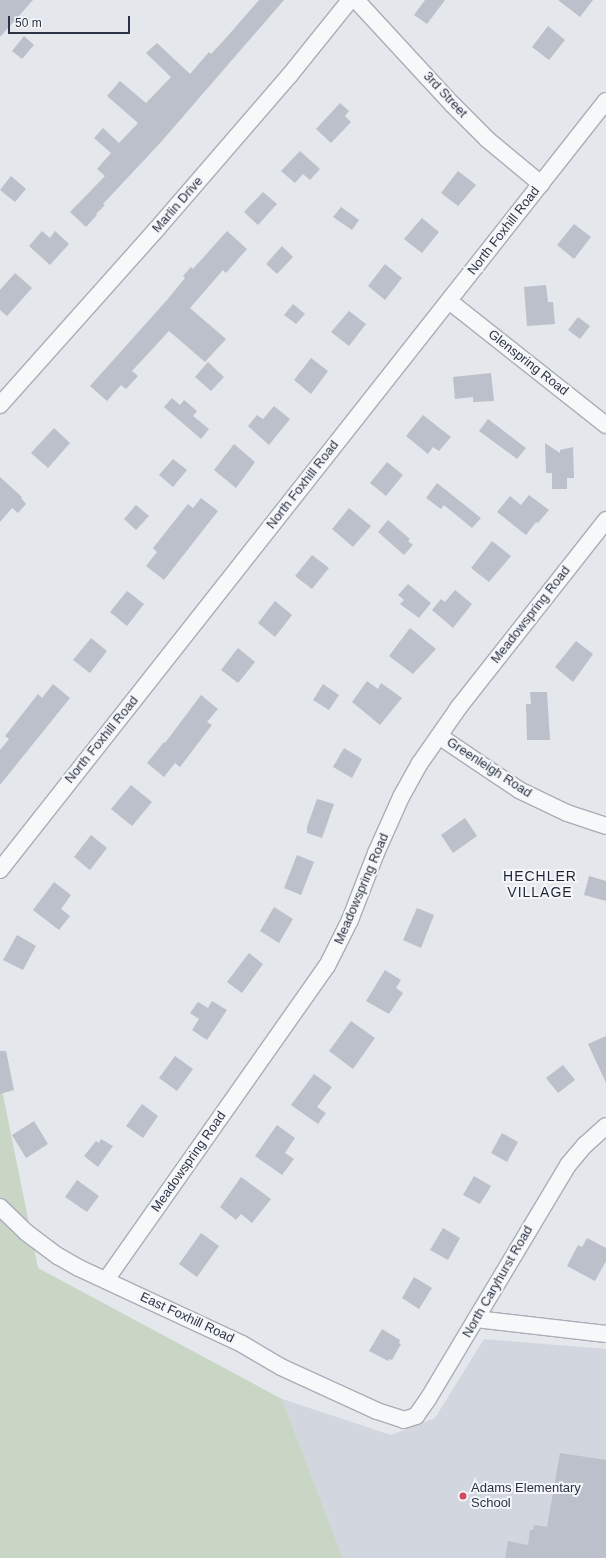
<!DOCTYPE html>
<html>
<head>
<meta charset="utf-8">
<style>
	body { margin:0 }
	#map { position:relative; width:606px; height:1558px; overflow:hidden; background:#e4e7ec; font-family:Arial,sans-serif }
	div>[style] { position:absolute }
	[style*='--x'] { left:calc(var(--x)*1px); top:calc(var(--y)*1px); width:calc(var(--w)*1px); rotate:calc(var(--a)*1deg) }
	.built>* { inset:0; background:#d2d6de }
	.green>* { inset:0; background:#c9d6c5 }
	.building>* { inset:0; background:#bbc0ca }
	.roads { filter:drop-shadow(1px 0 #a9aeb7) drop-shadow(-1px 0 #a9aeb7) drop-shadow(0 1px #a9aeb7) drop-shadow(0 -1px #a9aeb7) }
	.street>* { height:16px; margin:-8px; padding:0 8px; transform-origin:8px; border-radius:8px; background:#f7f8fa }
	.dots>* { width:11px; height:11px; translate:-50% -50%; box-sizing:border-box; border:2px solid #f4f6f9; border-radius:50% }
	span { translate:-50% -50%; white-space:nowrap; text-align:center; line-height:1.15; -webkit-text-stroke:4px #f4f6f9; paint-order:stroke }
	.street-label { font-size:13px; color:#2b3445 }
	.poi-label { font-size:13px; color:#2b3445 }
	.left { translate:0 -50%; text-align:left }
	.neighbourhood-label { font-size:14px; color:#1d2536; letter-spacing:1px }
	.scale { position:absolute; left:8px; top:16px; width:122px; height:18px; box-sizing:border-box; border:2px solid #2b3445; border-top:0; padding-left:5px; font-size:12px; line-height:14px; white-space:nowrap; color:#2b3445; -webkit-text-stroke:3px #f4f6f9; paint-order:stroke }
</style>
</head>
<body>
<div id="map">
	<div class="built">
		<div style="clip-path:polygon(484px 1339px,606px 1349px,606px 1558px,343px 1558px,282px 1399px,391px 1435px,435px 1418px)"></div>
	</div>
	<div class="green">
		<div style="clip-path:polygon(0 1080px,38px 1268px,282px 1399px,343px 1558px,0 1558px)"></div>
	</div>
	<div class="building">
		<div style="clip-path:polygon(0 0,33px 0,0 37px)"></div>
		<div style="clip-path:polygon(259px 0,284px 0,161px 142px,103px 204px,105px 205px,96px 214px,97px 215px,86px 227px,70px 212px,105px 176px,97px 169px,111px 153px,94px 138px,103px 128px,119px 143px,138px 123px,107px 96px,120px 81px,146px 103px,171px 77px,146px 53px,157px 43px,190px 74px,209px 52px,211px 54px,225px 39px)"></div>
		<div style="clip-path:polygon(425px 0,445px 0,427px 24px,414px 15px)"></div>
		<div style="clip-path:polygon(558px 0,593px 0,580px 17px)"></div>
		<div style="clip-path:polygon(548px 26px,565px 40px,549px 60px,532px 47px)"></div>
		<div style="clip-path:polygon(24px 36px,34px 45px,22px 59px,12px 51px)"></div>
		<div style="clip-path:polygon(340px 103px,349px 111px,345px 116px,351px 122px,331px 143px,316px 129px)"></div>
		<div style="clip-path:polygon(300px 151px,320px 169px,310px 180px,303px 174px,295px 183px,281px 171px)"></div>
		<div style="clip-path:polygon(458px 171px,476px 185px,458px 206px,441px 193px)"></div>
		<div style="clip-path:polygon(11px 176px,26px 189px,15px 202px,0 190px)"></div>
		<div style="clip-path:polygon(263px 192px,277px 204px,258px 225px,244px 212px)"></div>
		<div style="clip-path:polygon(341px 207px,359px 220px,352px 230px,333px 217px)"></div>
		<div style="clip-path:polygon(422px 218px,439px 232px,422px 253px,404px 239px)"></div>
		<div style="clip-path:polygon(574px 224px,591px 237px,574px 259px,557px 245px)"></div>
		<div style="clip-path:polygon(42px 231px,50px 238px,55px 231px,69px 244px,50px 265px,29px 246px)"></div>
		<div style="clip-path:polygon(227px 231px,247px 249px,226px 273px,223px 270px,190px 308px,226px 339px,205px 362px,169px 331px,132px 371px,138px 376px,126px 389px,121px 385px,107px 401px,90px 386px,167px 300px,185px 278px,183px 276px,191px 267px,193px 269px)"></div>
		<div style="clip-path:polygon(282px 246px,293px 257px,277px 274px,266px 264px)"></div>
		<div style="clip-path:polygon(385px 264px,402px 278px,385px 300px,368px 286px)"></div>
		<div style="clip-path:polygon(15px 273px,32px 288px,7px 316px,0 310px,0 290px)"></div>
		<div style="clip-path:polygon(546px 285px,548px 302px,553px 302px,555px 324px,527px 326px,524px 287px)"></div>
		<div style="clip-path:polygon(293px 304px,305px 314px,296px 324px,284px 315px)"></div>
		<div style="clip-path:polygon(349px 311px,366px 324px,349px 346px,331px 332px)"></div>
		<div style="clip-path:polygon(578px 317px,590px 326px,580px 339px,568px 330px)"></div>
		<div style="clip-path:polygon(311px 358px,328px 371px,311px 394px,294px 380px)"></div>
		<div style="clip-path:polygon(208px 362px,224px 377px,211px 391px,195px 377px)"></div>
		<div style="clip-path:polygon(491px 373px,494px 401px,473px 402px,473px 397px,455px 399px,453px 377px)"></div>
		<div style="clip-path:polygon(172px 398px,180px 405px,184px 400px,197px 411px,193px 416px,209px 429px,201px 439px,164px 407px)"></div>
		<div style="clip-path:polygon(274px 406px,290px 419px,269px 445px,248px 426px,257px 415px,263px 419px)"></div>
		<div style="clip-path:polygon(423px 415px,451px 437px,439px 451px,433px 447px,428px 454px,406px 436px)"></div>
		<div style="clip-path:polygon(488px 419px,526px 448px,517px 459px,479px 431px)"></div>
		<div style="clip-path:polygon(54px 428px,70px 443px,48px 468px,31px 453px)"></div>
		<div style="clip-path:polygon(545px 443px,560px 453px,560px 450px,573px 447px,574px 478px,567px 478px,567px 489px,552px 489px,552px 473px,546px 473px)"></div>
		<div style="clip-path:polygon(234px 444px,255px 462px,236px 488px,214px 470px)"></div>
		<div style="clip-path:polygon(173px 459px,187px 470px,173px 487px,159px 475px)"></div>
		<div style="clip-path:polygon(387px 462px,403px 475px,386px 496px,370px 483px)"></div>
		<div style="clip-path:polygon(0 477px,22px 497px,21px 498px,26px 504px,18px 513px,12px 508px,0 522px)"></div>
		<div style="clip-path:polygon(437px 483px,481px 518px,472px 528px,444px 505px,441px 509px,426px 498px)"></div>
		<div style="clip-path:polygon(529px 495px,549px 510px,538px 523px,536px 522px,526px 535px,497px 512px,510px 496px,521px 505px)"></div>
		<div style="clip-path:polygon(201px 498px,218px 511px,164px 580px,146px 566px,157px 552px,153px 548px,188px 504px,193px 508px)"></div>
		<div style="clip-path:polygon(136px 505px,149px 516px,136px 530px,124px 519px)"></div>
		<div style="clip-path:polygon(349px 508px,371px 526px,353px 547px,332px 529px)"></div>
		<div style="clip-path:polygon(388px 520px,410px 539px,408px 541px,413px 545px,404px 555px,378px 532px)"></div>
		<div style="clip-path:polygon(492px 541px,511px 556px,489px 582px,471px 568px)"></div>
		<div style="clip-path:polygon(312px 555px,329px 568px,312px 589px,295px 576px)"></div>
		<div style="clip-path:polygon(408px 584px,431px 603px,419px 618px,400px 604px,404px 600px,398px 595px)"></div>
		<div style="clip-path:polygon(455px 590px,472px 604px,453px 628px,432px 610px,441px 599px,445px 602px)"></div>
		<div style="clip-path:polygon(127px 591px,144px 604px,127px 626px,110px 612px)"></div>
		<div style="clip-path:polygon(275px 601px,292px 615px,275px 637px,258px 623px)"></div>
		<div style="clip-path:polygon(410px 628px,436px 649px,413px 674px,389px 656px)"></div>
		<div style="clip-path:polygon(91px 638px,107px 651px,90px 673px,73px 660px)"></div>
		<div style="clip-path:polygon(576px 641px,593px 654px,573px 682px,555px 667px)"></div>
		<div style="clip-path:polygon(238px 648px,255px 662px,238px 683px,221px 670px)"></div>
		<div style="clip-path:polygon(367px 681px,378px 689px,381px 683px,402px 698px,380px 725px,352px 702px)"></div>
		<div style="clip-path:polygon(53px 684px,70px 698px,0 785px,0 750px,9px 739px,5px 736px,38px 694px,42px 698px)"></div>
		<div style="clip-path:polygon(323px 684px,339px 695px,329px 710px,313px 700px)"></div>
		<div style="clip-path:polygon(530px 692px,547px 692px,550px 740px,527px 740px,526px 704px,531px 704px)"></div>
		<div style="clip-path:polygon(201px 695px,218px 709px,207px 722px,212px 725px,180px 767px,175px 763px,164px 777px,147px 763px,164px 742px,165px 743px)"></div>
		<div style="clip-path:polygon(344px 748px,362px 759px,352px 778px,333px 767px)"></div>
		<div style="clip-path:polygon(131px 785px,152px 802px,132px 826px,111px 809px)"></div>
		<div style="clip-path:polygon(317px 799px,334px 804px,322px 838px,307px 833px,307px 827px)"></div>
		<div style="clip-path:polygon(465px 818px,477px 836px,453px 853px,441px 835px)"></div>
		<div style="clip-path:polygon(91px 835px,107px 848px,90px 870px,74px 857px)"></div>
		<div style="clip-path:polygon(297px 855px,314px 862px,301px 895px,284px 888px)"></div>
		<div style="clip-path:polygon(589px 876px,606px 881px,606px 901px,584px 895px)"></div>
		<div style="clip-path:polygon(54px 882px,71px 895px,61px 909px,70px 916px,59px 930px,33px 910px)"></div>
		<div style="clip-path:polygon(274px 907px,293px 919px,279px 943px,260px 931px)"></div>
		<div style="clip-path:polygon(417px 908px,434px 915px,421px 948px,403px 940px)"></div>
		<div style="clip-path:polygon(17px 935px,36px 946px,23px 970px,3px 960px)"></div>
		<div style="clip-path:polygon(249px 953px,263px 964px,242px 993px,227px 982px)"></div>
		<div style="clip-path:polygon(385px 970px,401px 980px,396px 988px,403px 993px,389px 1014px,366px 1001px)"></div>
		<div style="clip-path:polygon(212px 1001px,227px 1010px,207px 1040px,192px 1030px,199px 1019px,190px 1013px,198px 1002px,208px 1008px)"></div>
		<div style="clip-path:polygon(351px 1021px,375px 1038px,353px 1069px,329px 1051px)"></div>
		<div style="clip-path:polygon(606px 1036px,606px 1083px,588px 1044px)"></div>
		<div style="clip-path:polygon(0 1051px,6px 1051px,14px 1090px,0 1094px)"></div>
		<div style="clip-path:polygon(175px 1056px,193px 1069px,177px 1091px,159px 1078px)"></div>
		<div style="clip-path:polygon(563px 1065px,575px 1080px,558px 1093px,546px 1078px)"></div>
		<div style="clip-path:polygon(314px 1074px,332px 1087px,317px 1107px,326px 1113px,318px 1124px,291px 1105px)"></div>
		<div style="clip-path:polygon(142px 1104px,158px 1116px,143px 1138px,126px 1126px)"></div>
		<div style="clip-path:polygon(34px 1121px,48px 1144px,26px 1158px,12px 1135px)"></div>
		<div style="clip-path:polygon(277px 1125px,295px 1138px,285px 1153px,294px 1159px,282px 1175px,255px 1156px)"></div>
		<div style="clip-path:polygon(502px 1133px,518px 1142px,507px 1162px,491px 1153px)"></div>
		<div style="clip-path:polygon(101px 1139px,113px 1146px,98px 1167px,84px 1156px,96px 1141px,99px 1143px)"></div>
		<div style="clip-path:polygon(474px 1176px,491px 1186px,480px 1204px,463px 1195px)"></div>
		<div style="clip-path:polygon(241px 1177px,271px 1199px,252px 1223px,241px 1214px,236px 1220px,220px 1207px)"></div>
		<div style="clip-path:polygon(77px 1180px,99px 1196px,87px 1212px,65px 1197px)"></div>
		<div style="clip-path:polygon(443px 1228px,460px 1238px,448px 1260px,430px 1250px)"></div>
		<div style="clip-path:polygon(201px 1233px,219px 1246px,197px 1277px,179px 1264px)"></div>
		<div style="clip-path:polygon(587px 1238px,606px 1248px,606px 1261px,595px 1281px,567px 1266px,578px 1245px,582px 1247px)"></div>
		<div style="clip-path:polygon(414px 1277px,432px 1288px,419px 1309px,402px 1298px)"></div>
		<div style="clip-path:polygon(382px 1329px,400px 1340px,399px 1343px,401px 1344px,392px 1360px,389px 1359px,388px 1361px,369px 1351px)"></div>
		<div style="clip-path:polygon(560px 1453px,606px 1460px,606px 1558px,505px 1558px,508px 1541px,528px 1545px,530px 1530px,533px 1530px,534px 1525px,547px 1527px)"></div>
	</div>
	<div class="roads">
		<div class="street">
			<div style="--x:356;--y:0;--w:143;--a:47.3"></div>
			<div style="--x:453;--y:105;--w:49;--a:45"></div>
			<div style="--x:488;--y:140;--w:69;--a:39.7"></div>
			<div style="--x:449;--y:301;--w:200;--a:38.3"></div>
			<div style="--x:0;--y:405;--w:234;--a:-48.3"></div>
			<div style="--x:156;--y:230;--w:203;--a:-49.2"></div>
			<div style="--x:289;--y:76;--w:97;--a:-51.2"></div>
			<div style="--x:439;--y:736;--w:97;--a:34"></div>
			<div style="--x:519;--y:790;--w:53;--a:25.6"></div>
			<div style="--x:567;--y:813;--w:41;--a:18.4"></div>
			<div style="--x:0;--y:870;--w:979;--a:-51.76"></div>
			<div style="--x:0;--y:1207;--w:37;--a:44"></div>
			<div style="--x:27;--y:1233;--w:39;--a:37"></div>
			<div style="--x:58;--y:1256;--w:24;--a:30"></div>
			<div style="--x:79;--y:1268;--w:180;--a:25"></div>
			<div style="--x:242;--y:1344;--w:45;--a:30.5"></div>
			<div style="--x:281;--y:1367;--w:106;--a:24.6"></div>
			<div style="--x:377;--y:1411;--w:28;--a:18"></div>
			<div style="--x:404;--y:1420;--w:13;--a:-18"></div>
			<div style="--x:416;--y:1416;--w:21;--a:-55"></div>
			<div style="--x:428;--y:1399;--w:273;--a:-59.1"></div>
			<div style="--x:568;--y:1165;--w:26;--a:-50"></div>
			<div style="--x:585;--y:1145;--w:28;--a:-42"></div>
			<div style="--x:106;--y:1280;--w:384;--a:-54.9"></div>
			<div style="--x:327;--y:966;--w:51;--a:-63.4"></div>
			<div style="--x:350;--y:920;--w:72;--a:-68.8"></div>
			<div style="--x:376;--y:853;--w:61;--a:-65.9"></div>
			<div style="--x:401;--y:797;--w:39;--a:-61"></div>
			<div style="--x:420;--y:763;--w:68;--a:-55.1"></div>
			<div style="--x:459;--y:707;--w:238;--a:-51.8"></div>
			<div style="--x:476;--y:1319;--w:131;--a:6.6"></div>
		</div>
	</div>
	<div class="dots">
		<div style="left:463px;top:1496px;background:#d1495b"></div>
	</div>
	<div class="street-label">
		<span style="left:445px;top:95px;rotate:47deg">3rd Street</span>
		<span style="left:178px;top:205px;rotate:-49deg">Marlin Drive</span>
		<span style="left:504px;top:231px;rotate:-52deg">North Foxhill Road</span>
		<span style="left:528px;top:363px;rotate:38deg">Glenspring Road</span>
		<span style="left:303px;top:485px;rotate:-52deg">North Foxhill Road</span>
		<span style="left:531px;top:615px;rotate:-52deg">Meadowspring Road</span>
		<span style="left:102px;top:740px;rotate:-51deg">North Foxhill Road</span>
		<span style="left:489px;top:768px;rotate:33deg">Greenleigh Road</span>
		<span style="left:362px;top:889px;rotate:-67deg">Meadowspring Road</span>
		<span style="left:189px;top:1162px;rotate:-55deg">Meadowspring Road</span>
		<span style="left:498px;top:1282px;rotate:-60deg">North Caryhurst Road</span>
		<span style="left:187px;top:1318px;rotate:25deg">East Foxhill Road</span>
	</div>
	<div class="poi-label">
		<span class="left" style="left:471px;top:1496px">Adams Elementary<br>School</span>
	</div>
	<div class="neighbourhood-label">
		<span style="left:540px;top:884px">HECHLER<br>VILLAGE</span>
	</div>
	<div class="scale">50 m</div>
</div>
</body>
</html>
